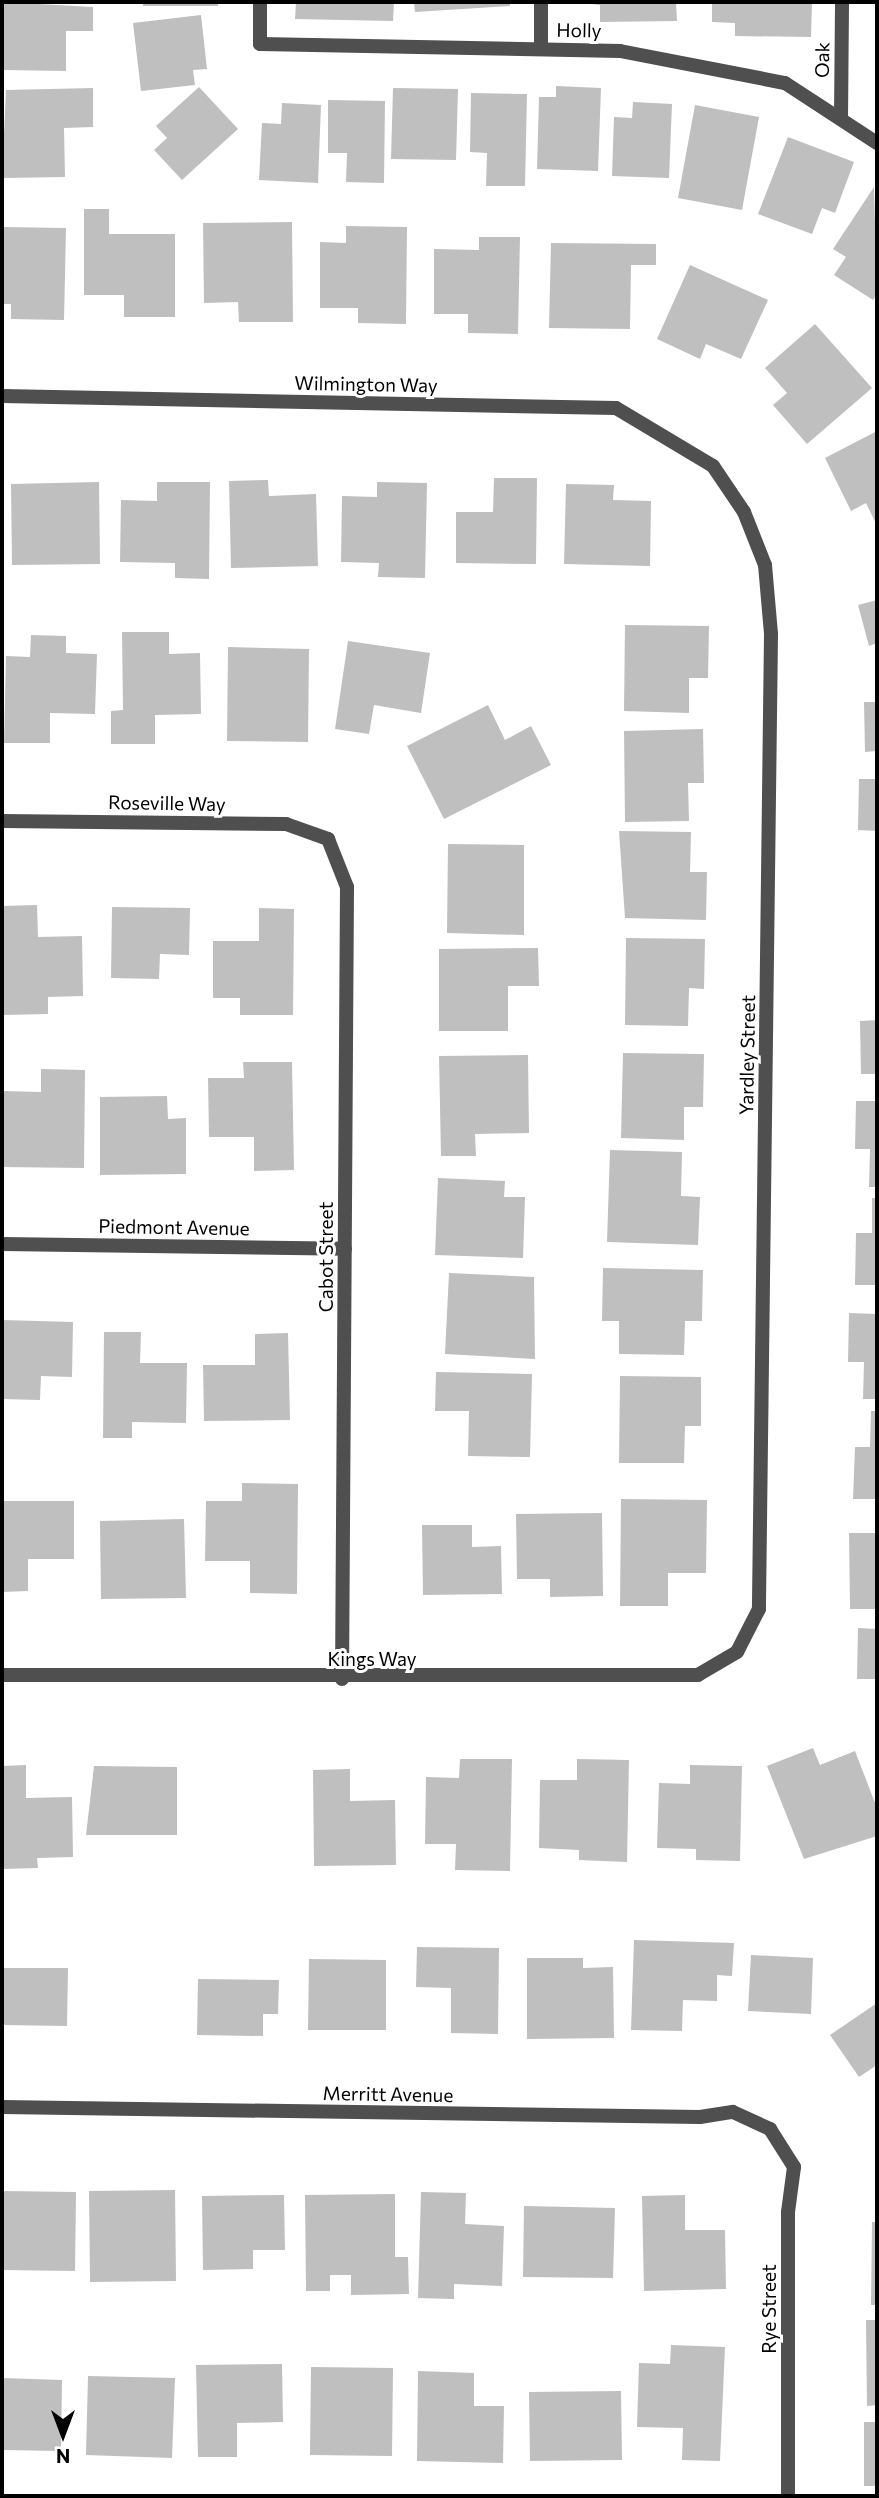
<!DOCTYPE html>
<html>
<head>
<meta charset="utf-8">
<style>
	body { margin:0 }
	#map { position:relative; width:879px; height:2498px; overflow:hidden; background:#fff; font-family:Commissioner,sans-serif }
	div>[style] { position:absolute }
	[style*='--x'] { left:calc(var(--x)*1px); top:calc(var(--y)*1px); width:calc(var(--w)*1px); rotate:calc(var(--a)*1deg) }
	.building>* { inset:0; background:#bfbfbf }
	.minor>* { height:14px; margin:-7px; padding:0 7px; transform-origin:7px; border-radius:7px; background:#4f4f4f }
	span { translate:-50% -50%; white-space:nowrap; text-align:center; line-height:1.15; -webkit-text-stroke:6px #fff; paint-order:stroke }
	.street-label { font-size:19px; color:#000 }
	.frame { position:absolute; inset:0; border:4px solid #000; pointer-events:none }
	.north { position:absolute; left:28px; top:2400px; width:70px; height:70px; -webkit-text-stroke:5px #fff; paint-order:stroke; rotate:180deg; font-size:19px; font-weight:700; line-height:28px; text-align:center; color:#000 }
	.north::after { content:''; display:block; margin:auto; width:24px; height:32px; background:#000; clip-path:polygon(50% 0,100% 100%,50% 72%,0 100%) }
</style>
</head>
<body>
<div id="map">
	<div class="building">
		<div style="clip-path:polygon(2px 2px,93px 7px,93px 31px,66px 31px,66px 71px,2px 70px)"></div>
		<div style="clip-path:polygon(143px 2px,218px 2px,218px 6px,143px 6px)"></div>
		<div style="clip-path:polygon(296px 2px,394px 2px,393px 21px,295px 19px)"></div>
		<div style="clip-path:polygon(414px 2px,510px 2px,510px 6px,415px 12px)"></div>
		<div style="clip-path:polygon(576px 2px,676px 2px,677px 21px,600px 22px,600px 5px)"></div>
		<div style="clip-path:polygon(712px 2px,812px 2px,811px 37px,735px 36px,735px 23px,712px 22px)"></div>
		<div style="clip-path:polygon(201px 15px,207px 69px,193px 70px,195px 85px,141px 91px,133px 23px)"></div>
		<div style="clip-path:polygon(556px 86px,601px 88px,598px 171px,537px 169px,539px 97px,556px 97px)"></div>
		<div style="clip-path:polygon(199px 87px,238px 129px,182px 180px,154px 150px,167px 138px,156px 126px)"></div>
		<div style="clip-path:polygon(93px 88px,93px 127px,64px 128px,65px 177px,2px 178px,6px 90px)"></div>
		<div style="clip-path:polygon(393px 88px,458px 89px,456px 160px,391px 159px)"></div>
		<div style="clip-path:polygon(471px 93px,527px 94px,525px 186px,486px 186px,487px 153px,470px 152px)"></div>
		<div style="clip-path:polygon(328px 100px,385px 101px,384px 183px,346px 182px,347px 153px,328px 153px)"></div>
		<div style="clip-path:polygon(633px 102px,672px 104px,669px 178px,612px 176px,614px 117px,632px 118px)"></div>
		<div style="clip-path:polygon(282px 103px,321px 105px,318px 183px,259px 180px,262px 123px,281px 124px)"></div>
		<div style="clip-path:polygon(695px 105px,759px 117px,742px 210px,678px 198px)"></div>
		<div style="clip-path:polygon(788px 137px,854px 162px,835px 213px,822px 208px,812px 234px,758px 214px)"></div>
		<div style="clip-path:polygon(874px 187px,877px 294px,873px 300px,834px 275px,846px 257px,833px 249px)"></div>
		<div style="clip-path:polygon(84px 209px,109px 209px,109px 234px,175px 234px,175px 317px,124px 317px,124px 295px,84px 295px)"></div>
		<div style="clip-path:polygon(292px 222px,293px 322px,239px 322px,238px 302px,204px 303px,203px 223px)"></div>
		<div style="clip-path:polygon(346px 226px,407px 227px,406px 324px,358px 323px,358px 308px,320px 308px,320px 242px,346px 243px)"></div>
		<div style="clip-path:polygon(2px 227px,66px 228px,64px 320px,11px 319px,11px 304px,2px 304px)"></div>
		<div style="clip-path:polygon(479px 237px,520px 237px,518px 334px,468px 333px,468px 314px,434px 314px,434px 249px,479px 250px)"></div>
		<div style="clip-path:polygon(551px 243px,656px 244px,656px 265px,631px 265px,630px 329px,549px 328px)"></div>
		<div style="clip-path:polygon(690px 265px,768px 300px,741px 359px,706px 344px,700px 359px,657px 339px)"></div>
		<div style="clip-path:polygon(815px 324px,872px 388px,807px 444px,773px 405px,787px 393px,765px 368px)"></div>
		<div style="clip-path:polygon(877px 431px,877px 526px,866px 503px,851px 511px,825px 458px)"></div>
		<div style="clip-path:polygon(494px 478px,537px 478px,536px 564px,456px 563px,456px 512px,493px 512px)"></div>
		<div style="clip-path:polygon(268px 480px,269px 496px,316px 494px,318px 566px,231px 568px,229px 481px)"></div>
		<div style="clip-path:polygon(99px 482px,100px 564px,12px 565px,11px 484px)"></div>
		<div style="clip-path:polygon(157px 482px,210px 482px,209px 579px,175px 578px,175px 563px,120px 562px,121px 500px,157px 501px)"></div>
		<div style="clip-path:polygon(377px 482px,427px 483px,425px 578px,378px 577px,379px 563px,341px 562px,342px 496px,377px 497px)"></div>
		<div style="clip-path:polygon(566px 484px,614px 485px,613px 500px,651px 501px,650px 566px,564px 564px)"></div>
		<div style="clip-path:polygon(877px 600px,877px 643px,869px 646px,858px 605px)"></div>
		<div style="clip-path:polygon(625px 625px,709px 626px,708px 678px,689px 678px,689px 713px,624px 711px)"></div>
		<div style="clip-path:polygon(122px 632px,169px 632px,169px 654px,200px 653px,201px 714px,155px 715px,155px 744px,111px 744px,111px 711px,123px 710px)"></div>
		<div style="clip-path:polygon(31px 635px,66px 636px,66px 653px,97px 654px,95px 714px,50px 713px,50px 743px,4px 743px,6px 656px,30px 657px)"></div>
		<div style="clip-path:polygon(348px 641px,430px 653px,421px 713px,374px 705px,369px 734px,335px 729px)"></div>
		<div style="clip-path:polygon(228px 647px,309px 649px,308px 742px,227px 741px)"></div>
		<div style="clip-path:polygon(864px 702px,877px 702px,877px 751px,865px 752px)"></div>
		<div style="clip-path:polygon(488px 705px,505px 740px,531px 726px,551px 765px,444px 819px,407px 746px)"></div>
		<div style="clip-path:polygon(703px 729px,704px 783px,688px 783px,689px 821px,625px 822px,624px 731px)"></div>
		<div style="clip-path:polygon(859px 779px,877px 779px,877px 831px,858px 830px)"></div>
		<div style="clip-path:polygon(619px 831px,691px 832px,690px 872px,707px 872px,706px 920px,625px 918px)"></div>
		<div style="clip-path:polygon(448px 844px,524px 845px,524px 935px,447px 933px)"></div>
		<div style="clip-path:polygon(37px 905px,38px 937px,82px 936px,83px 996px,48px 997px,48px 1014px,3px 1015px,2px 906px)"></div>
		<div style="clip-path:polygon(112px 907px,190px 908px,189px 955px,160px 954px,159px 979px,111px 978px)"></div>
		<div style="clip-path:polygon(259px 908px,294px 909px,293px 1015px,240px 1015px,240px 998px,213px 998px,213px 941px,259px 941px)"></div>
		<div style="clip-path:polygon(626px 938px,705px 939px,704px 989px,689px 988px,688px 1026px,625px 1025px)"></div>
		<div style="clip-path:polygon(538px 948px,539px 986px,508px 986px,508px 1031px,439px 1031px,439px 949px)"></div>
		<div style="clip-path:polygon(877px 1020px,877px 1074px,861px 1074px,860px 1021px)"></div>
		<div style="clip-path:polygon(623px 1053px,704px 1054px,703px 1107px,684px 1107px,684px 1140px,621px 1138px)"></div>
		<div style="clip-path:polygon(528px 1055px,529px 1133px,475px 1134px,476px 1156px,441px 1156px,439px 1056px)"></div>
		<div style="clip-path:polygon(243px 1062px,292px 1062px,294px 1170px,254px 1171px,254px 1137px,209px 1137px,208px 1078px,244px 1078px)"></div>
		<div style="clip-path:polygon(41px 1069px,85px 1070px,84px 1168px,2px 1167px,2px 1091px,41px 1092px)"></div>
		<div style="clip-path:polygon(167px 1096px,168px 1119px,186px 1118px,186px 1174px,100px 1175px,100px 1097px)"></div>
		<div style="clip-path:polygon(856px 1101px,877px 1101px,877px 1187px,869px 1187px,870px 1149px,855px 1149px)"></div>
		<div style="clip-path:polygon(610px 1150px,682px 1152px,681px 1196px,700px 1197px,698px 1245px,607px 1242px)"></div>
		<div style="clip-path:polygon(438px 1178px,505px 1181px,504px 1197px,525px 1197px,523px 1258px,435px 1255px)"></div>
		<div style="clip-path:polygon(872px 1198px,877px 1198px,877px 1285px,855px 1285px,856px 1233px,872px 1233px)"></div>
		<div style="clip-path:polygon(603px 1268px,703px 1270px,702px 1321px,685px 1321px,684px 1355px,619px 1354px,619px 1321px,602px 1321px)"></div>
		<div style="clip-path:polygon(449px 1273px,534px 1277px,535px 1359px,445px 1354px)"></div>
		<div style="clip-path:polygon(849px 1313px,877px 1314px,877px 1399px,863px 1399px,864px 1362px,848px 1362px)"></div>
		<div style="clip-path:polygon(2px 1320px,73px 1322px,72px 1377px,41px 1376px,40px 1400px,2px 1399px)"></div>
		<div style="clip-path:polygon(104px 1332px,141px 1332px,140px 1363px,187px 1363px,186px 1423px,132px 1422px,132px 1438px,103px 1438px)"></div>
		<div style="clip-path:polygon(288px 1333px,290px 1420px,204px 1421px,203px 1365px,255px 1365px,255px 1334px)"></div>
		<div style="clip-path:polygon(436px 1372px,532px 1374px,530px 1457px,468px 1456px,469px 1411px,435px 1411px)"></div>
		<div style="clip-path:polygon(620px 1376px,701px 1377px,701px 1426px,685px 1426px,684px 1463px,619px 1463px)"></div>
		<div style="clip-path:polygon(871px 1411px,877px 1411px,877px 1499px,853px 1499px,855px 1447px,870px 1447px)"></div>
		<div style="clip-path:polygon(242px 1483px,298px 1484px,297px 1594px,250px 1593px,250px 1561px,205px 1561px,206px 1501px,242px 1501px)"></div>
		<div style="clip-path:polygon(621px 1499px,707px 1500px,706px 1573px,668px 1573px,668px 1606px,620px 1606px)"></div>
		<div style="clip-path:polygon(2px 1501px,74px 1501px,74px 1559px,28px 1559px,28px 1591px,2px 1592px)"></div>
		<div style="clip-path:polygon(602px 1513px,603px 1596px,550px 1597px,550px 1579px,517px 1579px,516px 1514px)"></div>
		<div style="clip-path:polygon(184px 1519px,186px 1598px,101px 1599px,100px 1521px)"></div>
		<div style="clip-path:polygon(422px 1525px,472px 1525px,472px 1547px,501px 1546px,502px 1594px,423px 1595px)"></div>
		<div style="clip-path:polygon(849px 1533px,877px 1533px,877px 1609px,850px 1609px)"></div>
		<div style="clip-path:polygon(858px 1628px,877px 1629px,877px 1679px,857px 1679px)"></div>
		<div style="clip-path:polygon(813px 1748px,820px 1765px,855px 1751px,877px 1808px,877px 1836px,804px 1859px,767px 1766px)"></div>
		<div style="clip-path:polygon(460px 1759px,512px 1759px,510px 1871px,455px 1870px,456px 1844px,425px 1844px,426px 1777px,459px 1778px)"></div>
		<div style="clip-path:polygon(577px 1759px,629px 1760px,627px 1862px,579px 1860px,579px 1850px,539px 1848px,540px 1780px,577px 1780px)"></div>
		<div style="clip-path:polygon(26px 1765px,26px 1798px,72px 1797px,73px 1857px,37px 1858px,38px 1868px,2px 1869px,2px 1766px)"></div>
		<div style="clip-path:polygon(690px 1765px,742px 1766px,740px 1861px,696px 1860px,696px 1849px,657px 1848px,659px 1783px,690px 1784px)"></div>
		<div style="clip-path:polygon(94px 1766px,177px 1767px,177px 1835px,86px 1835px)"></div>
		<div style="clip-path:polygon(350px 1769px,350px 1801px,395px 1800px,396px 1865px,314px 1866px,313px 1770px)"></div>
		<div style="clip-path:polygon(634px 1940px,734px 1943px,732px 1976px,717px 1975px,717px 2001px,683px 2000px,682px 2031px,631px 2030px)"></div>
		<div style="clip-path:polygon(417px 1947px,499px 1948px,498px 2034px,451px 2033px,451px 1988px,416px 1987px)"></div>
		<div style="clip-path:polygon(751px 1955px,813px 1958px,811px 2014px,748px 2011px)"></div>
		<div style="clip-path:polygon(527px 1958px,583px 1958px,583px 1968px,613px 1967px,614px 2038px,527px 2039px)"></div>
		<div style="clip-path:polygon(309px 1959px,386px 1960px,386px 2030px,308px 2030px)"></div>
		<div style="clip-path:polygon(2px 1968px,68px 1968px,67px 2026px,2px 2025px)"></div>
		<div style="clip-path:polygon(198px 1979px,279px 1980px,278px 2014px,263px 2014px,263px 2036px,197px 2035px)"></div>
		<div style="clip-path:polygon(877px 2003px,877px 2065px,859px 2077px,830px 2035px)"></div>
		<div style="clip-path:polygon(175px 2190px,176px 2281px,90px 2282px,89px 2191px)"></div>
		<div style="clip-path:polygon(2px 2191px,76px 2192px,75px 2271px,2px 2270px)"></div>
		<div style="clip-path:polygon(421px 2192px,466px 2193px,465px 2224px,504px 2226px,502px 2286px,454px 2284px,454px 2299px,418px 2298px)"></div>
		<div style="clip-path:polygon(395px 2194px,395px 2257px,408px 2257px,409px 2294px,351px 2295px,351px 2275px,330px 2275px,330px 2291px,306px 2291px,305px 2195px)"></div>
		<div style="clip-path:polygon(284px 2195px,285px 2250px,253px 2250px,253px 2269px,203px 2270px,202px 2196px)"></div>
		<div style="clip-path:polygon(685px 2195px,685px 2230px,725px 2230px,726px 2289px,644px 2291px,642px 2196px)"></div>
		<div style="clip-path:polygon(524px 2206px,615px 2208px,613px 2278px,523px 2277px)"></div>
		<div style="clip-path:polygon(872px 2222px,877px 2222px,877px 2305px,871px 2305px)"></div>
		<div style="clip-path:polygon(866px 2320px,877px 2320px,877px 2405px,867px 2406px)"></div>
		<div style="clip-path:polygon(671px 2345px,725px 2347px,720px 2461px,682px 2460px,683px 2428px,637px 2427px,639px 2363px,670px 2364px)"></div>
		<div style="clip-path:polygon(282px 2364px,283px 2422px,237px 2423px,237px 2457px,198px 2457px,196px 2365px)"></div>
		<div style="clip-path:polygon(311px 2367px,393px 2368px,392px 2456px,310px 2455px)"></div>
		<div style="clip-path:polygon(418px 2371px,474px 2373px,474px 2406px,504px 2406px,503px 2463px,417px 2461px)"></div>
		<div style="clip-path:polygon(88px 2376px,175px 2378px,172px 2458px,86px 2455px)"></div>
		<div style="clip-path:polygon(2px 2378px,62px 2380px,61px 2451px,2px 2450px)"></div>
		<div style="clip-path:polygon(621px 2391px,622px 2460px,530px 2461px,529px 2392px)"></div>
		<div style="clip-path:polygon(864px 2422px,877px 2422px,877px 2486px,864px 2486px)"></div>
	</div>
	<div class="minor">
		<div style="--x:260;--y:2;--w:42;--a:90"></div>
		<div style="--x:260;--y:44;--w:360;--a:1.1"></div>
		<div style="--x:620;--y:51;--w:168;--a:11"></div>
		<div style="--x:785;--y:83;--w:110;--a:33.1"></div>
		<div style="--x:541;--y:49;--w:47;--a:-90"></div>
		<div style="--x:841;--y:119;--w:117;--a:-89.5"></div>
		<div style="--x:2;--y:396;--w:614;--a:1.12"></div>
		<div style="--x:616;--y:408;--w:113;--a:30.9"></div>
		<div style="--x:713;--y:466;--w:55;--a:56"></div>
		<div style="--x:744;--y:512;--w:57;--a:68.4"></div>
		<div style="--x:765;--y:565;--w:69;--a:85"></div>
		<div style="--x:771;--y:634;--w:975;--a:90.71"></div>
		<div style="--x:759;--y:1609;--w:48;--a:117.1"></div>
		<div style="--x:737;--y:1652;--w:45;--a:149.5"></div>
		<div style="--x:698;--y:1675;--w:696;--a:180"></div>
		<div style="--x:2;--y:821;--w:284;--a:0.6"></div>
		<div style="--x:286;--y:824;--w:45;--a:19.7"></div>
		<div style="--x:328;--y:839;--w:52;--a:68.4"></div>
		<div style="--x:347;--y:887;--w:792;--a:90.36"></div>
		<div style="--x:2;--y:1244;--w:343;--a:0.8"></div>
		<div style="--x:2;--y:2107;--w:698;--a:0.82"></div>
		<div style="--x:700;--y:2117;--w:33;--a:-9"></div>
		<div style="--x:733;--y:2112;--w:41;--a:24.7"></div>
		<div style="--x:770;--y:2129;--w:45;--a:57.7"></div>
		<div style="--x:794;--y:2167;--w:45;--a:97.6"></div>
		<div style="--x:788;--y:2212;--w:284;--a:90"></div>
	</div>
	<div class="street-label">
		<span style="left:579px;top:30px;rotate:1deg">Holly</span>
		<span style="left:822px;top:60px;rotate:-89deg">Oak</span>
		<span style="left:366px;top:384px;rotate:1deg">Wilmington Way</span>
		<span style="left:167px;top:803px;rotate:1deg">Roseville Way</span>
		<span style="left:747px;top:1055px;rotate:-89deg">Yardley Street</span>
		<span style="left:174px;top:1227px;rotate:1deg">Piedmont Avenue</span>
		<span style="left:326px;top:1257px;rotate:-90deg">Cabot Street</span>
		<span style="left:372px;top:1659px">Kings Way</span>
		<span style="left:388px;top:2094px;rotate:1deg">Merritt Avenue</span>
		<span style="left:769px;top:2309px;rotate:-90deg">Rye Street</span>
	</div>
	<div class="frame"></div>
	<div class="north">N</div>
</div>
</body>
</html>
